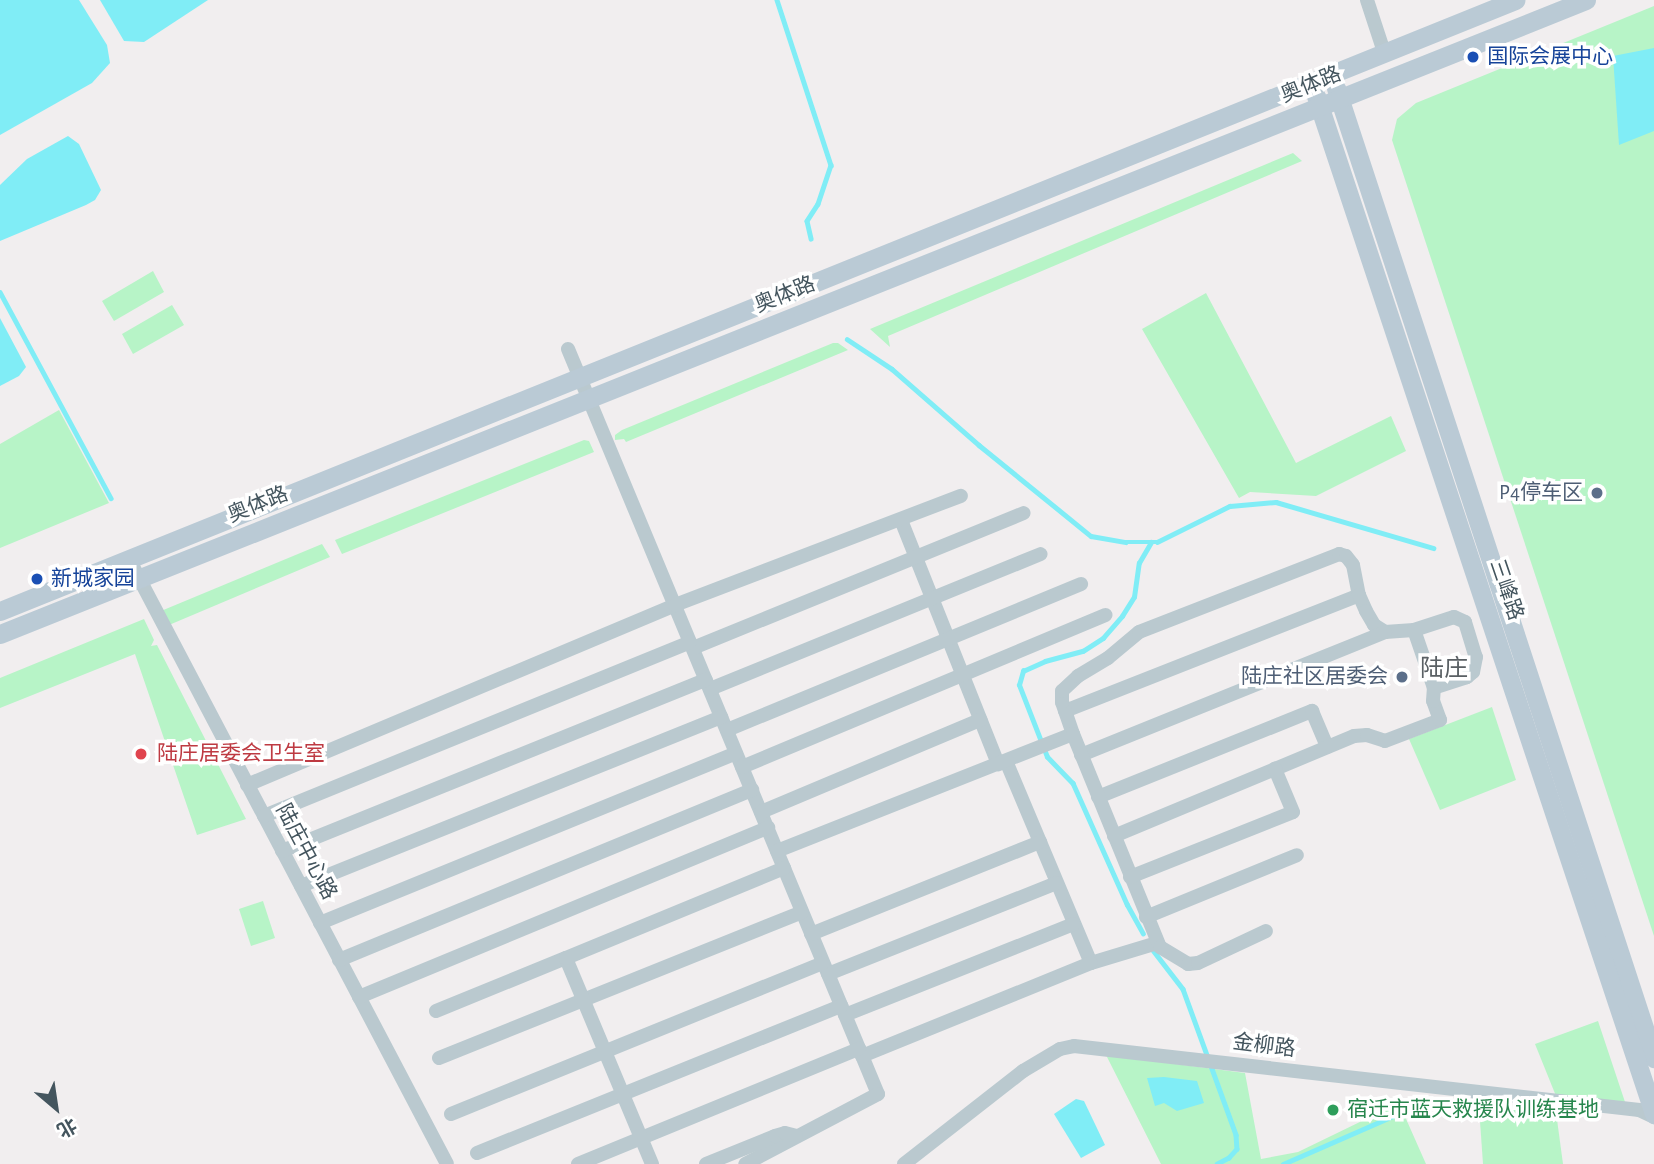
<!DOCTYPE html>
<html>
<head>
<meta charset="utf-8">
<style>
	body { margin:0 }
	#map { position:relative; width:1654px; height:1164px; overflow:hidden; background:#f1eeef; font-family:"Alegreya Sans","Noto Sans SC",sans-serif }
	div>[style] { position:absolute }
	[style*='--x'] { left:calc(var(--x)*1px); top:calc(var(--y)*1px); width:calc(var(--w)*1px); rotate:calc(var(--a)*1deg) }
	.green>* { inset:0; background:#b7f4c7 }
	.water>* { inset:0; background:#80edf6 }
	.stream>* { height:4.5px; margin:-2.25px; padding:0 2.25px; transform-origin:2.25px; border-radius:2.25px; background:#80edf6 }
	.street>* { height:14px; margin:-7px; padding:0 7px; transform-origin:7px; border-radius:7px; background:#bac9cf }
	.secondary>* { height:19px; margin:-9.5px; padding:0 9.5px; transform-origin:9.5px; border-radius:9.5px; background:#bacad5 }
	.dots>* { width:19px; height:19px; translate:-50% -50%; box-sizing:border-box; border:4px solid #fff; border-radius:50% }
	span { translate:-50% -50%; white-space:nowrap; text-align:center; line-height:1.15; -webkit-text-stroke:7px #fff; paint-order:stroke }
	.transit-label { font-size:21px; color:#164399 }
	.left { translate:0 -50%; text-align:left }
	.street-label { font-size:21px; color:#44555e }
	.service-label { font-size:21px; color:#4e5e75 }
	.right { translate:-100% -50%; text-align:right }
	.health-label { font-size:21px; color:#be3a42 }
	.leisure-label { font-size:21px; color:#27864d }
	.quarter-label { font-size:24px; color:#5a6064 }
	.north { position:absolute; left:21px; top:1073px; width:70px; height:70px; -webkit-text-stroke:5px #fff; paint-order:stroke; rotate:151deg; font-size:19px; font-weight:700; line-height:28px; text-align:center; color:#44555e }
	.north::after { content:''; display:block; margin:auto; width:24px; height:32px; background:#44555e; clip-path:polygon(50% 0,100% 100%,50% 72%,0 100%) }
</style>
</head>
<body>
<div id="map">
	<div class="green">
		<div style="clip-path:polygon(1654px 6px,1654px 936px,1392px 140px,1397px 119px,1416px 103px)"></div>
		<div style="clip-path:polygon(1293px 153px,1302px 161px,888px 336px,890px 347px,870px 329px)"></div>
		<div style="clip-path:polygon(153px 271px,164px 292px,114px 321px,102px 301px)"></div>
		<div style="clip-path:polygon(1206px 293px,1296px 463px,1391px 416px,1406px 451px,1316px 496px,1250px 492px,1239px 498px,1142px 329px)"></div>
		<div style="clip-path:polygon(172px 305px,184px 325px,133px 354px,122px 334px)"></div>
		<div style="clip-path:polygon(833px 343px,838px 343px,848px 350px,626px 442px,624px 439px,615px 440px,615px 435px,622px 430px)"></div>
		<div style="clip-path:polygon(59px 410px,109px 503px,0 548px,0 444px)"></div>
		<div style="clip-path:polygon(584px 440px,589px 441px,594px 452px,342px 554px,335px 540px)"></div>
		<div style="clip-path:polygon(322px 544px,330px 557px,169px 625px,161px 611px)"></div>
		<div style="clip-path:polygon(144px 619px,154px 640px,151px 646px,157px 645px,246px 819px,197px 835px,135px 654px,0 708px,0 678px)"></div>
		<div style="clip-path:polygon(1492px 707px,1516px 780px,1440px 810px,1409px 739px)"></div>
		<div style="clip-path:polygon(263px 901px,275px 938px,251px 946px,239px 909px)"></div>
		<div style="clip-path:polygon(1598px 1021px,1626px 1105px,1556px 1096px,1535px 1044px)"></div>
		<div style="clip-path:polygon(1106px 1055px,1245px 1073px,1261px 1159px,1298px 1152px,1399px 1103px,1426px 1164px,1161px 1164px)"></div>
		<div style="clip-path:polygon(1479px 1107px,1556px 1112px,1563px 1164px,1483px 1164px)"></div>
	</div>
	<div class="water">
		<div style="clip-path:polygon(0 0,79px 0,107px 45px,110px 63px,92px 83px,0 135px)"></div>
		<div style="clip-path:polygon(100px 0,208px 0,144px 42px,124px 41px)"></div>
		<div style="clip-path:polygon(1654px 48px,1654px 131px,1619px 145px,1613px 56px)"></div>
		<div style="clip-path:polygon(68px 136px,79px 144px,101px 190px,95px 200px,86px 205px,0 241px,0 185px,27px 159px)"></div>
		<div style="clip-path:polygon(0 318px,26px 367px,19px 376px,0 386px)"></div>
		<div style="clip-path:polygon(1164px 1077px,1197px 1081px,1204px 1103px,1177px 1111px,1164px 1103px,1155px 1106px,1147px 1078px)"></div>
		<div style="clip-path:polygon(1076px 1099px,1084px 1101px,1105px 1145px,1081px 1158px,1054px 1114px)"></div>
	</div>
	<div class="stream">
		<div style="--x:777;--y:0;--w:174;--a:71.9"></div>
		<div style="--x:831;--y:165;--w:41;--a:108.4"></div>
		<div style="--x:818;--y:204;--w:20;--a:123"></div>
		<div style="--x:807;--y:221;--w:18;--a:77"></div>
		<div style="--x:0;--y:292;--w:234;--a:61.7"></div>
		<div style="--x:847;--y:339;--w:54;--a:33.7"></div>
		<div style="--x:892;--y:369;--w:116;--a:41.1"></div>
		<div style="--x:979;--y:445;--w:144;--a:39.1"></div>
		<div style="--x:1091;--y:536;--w:35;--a:10"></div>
		<div style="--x:1125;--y:542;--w:32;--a:0"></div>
		<div style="--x:1157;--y:542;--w:81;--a:-26.3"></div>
		<div style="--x:1230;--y:506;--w:46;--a:-5"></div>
		<div style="--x:1276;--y:502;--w:164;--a:16.3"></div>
		<div style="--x:1143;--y:934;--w:33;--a:-119"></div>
		<div style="--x:1127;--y:905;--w:133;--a:-114.1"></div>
		<div style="--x:1073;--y:784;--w:37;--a:-134"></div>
		<div style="--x:1047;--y:757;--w:77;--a:-111.3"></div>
		<div style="--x:1019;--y:685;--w:15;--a:-74"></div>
		<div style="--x:1023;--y:671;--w:24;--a:-24"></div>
		<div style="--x:1045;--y:661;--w:39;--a:-15"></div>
		<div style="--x:1083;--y:651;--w:24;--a:-33"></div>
		<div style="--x:1103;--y:638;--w:29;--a:-49"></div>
		<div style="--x:1122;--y:616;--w:22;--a:-58"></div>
		<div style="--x:1134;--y:597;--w:34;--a:-82"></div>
		<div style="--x:1139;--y:563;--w:24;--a:-60"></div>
		<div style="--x:1153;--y:950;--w:49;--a:52.4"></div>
		<div style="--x:1183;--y:989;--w:155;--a:70"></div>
		<div style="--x:1236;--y:1135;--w:14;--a:86"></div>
		<div style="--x:1237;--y:1149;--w:12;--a:132"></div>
		<div style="--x:1229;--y:1158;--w:13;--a:153"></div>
		<div style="--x:1283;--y:1164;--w:122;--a:-23.6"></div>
	</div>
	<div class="street">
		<div style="--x:1367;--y:0;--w:55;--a:71.9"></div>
		<div style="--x:568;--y:349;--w:807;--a:67.41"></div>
		<div style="--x:878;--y:1094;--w:150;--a:152.2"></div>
		<div style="--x:901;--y:520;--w:263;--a:68.3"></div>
		<div style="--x:129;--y:559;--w:683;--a:62.27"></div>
		<div style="--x:693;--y:648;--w:357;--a:-22.2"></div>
		<div style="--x:710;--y:689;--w:357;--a:-22.2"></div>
		<div style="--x:1065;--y:711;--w:316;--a:-21.5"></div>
		<div style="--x:727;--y:730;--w:383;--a:-22.4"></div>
		<div style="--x:1073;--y:734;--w:34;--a:-109"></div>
		<div style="--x:1062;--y:702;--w:11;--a:-90"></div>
		<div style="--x:1062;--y:691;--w:22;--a:-43"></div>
		<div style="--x:1078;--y:676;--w:35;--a:-31"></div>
		<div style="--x:1108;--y:658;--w:40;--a:-40"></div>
		<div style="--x:1139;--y:632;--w:215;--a:-21.3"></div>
		<div style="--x:1339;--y:554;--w:7;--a:16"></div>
		<div style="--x:1346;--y:556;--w:11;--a:52"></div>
		<div style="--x:1353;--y:565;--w:31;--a:79"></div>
		<div style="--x:1359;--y:595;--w:17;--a:66"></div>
		<div style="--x:1366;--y:611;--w:16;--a:60"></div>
		<div style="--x:1374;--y:625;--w:13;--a:32"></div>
		<div style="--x:1385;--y:632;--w:29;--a:-4"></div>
		<div style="--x:1414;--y:630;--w:42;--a:-18"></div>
		<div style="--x:1454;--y:617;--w:12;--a:24"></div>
		<div style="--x:1465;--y:622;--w:37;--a:73"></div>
		<div style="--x:1476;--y:657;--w:15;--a:101"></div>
		<div style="--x:1473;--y:672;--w:8;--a:140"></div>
		<div style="--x:1467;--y:677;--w:35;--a:162"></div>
		<div style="--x:1434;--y:688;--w:61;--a:-109"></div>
		<div style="--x:1081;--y:755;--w:328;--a:-22"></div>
		<div style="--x:1006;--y:761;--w:219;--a:67.2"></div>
		<div style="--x:1091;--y:963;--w:69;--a:-16.9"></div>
		<div style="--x:742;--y:767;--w:394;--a:-22.7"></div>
		<div style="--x:247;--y:785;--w:464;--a:-22.8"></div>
		<div style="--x:675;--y:605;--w:306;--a:-20.9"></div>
		<div style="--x:1098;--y:797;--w:231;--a:-21.9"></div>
		<div style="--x:1312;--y:711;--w:39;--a:67"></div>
		<div style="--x:761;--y:812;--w:238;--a:-22.8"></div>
		<div style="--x:264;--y:816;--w:460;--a:-22.2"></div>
		<div style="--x:1114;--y:836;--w:260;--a:-22.6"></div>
		<div style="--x:1354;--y:736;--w:13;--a:-4"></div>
		<div style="--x:1367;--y:735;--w:19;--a:18"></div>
		<div style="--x:1385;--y:741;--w:59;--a:-20.9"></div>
		<div style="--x:1440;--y:720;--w:20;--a:-110"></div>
		<div style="--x:1433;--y:701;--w:13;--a:-86"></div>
		<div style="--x:282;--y:851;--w:457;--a:-22"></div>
		<div style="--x:777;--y:851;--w:318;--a:-21.6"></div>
		<div style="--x:1073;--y:734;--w:230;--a:67.8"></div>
		<div style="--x:1160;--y:947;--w:33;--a:31"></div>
		<div style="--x:1188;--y:964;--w:10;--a:-6"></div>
		<div style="--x:1198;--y:963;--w:75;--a:-25.2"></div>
		<div style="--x:1130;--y:877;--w:175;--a:-21.7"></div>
		<div style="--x:1293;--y:812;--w:47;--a:-112.7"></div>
		<div style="--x:301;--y:886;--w:453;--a:-21.9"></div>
		<div style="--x:1146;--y:917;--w:163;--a:-22.3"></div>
		<div style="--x:320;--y:923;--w:449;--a:-22.2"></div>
		<div style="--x:811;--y:934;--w:247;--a:-21.9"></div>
		<div style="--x:339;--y:960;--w:447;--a:-22.4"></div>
		<div style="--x:828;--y:974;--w:246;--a:-21.7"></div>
		<div style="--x:359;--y:997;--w:443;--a:-22.5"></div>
		<div style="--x:436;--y:1011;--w:140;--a:-22.2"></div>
		<div style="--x:845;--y:1015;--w:246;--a:-21.7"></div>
		<div style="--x:862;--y:1056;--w:247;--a:-22.1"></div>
		<div style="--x:439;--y:1058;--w:391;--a:-21.9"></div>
		<div style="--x:451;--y:1114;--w:401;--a:-22.1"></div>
		<div style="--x:477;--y:1153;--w:393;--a:-22"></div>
		<div style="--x:578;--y:1164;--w:304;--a:-22.3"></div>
		<div style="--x:652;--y:1164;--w:223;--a:-112.7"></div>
		<div style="--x:566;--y:958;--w:236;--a:-22.4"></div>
		<div style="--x:706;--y:1164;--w:74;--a:-22.1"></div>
		<div style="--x:775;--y:1136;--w:10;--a:-17"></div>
		<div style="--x:785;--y:1133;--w:11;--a:15"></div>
		<div style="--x:904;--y:1164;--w:151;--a:-38"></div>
		<div style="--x:1023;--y:1071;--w:43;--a:-30.7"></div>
		<div style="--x:1060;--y:1049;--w:14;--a:-12"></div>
		<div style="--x:1074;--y:1046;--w:569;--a:6.46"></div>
		<div style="--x:1639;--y:1110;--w:17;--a:25"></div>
	</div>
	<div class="secondary">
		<div style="--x:1336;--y:88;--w:1021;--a:71.85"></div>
		<div style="--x:1316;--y:96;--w:1073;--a:71.63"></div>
		<div style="--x:0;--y:611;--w:1634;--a:-21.96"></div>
		<div style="--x:0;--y:634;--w:1708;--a:-21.79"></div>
	</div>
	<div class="dots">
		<div style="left:1473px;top:57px;background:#1a4fb4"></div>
		<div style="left:1597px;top:493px;background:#5c6f8a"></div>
		<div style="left:37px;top:579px;background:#1a4fb4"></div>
		<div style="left:1402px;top:677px;background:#5c6f8a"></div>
		<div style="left:141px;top:754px;background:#e0444e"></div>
		<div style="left:1333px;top:1110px;background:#2e9e5b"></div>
	</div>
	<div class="transit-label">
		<span class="left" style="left:1487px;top:57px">国际会展中心</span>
		<span class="left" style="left:51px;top:579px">新城家园</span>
	</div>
	<div class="street-label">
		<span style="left:1311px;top:85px;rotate:-22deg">奥体路</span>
		<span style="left:785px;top:295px;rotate:-22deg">奥体路</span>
		<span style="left:258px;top:505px;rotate:-22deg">奥体路</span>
		<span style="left:1506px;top:590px;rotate:71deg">三峰路</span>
		<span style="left:306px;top:852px;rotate:62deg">陆庄中心路</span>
		<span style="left:1264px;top:1046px;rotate:7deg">金柳路</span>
	</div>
	<div class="service-label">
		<span class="right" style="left:1583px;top:493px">P4停车区</span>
		<span class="right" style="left:1388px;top:677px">陆庄社区居委会</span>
	</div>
	<div class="health-label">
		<span class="left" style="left:157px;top:754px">陆庄居委会卫生室</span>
	</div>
	<div class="leisure-label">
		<span class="left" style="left:1347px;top:1110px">宿迁市蓝天救援队训练基地</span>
	</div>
	<div class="quarter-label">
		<span style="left:1444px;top:670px">陆庄</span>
	</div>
	<div class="north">北</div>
</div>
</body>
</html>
